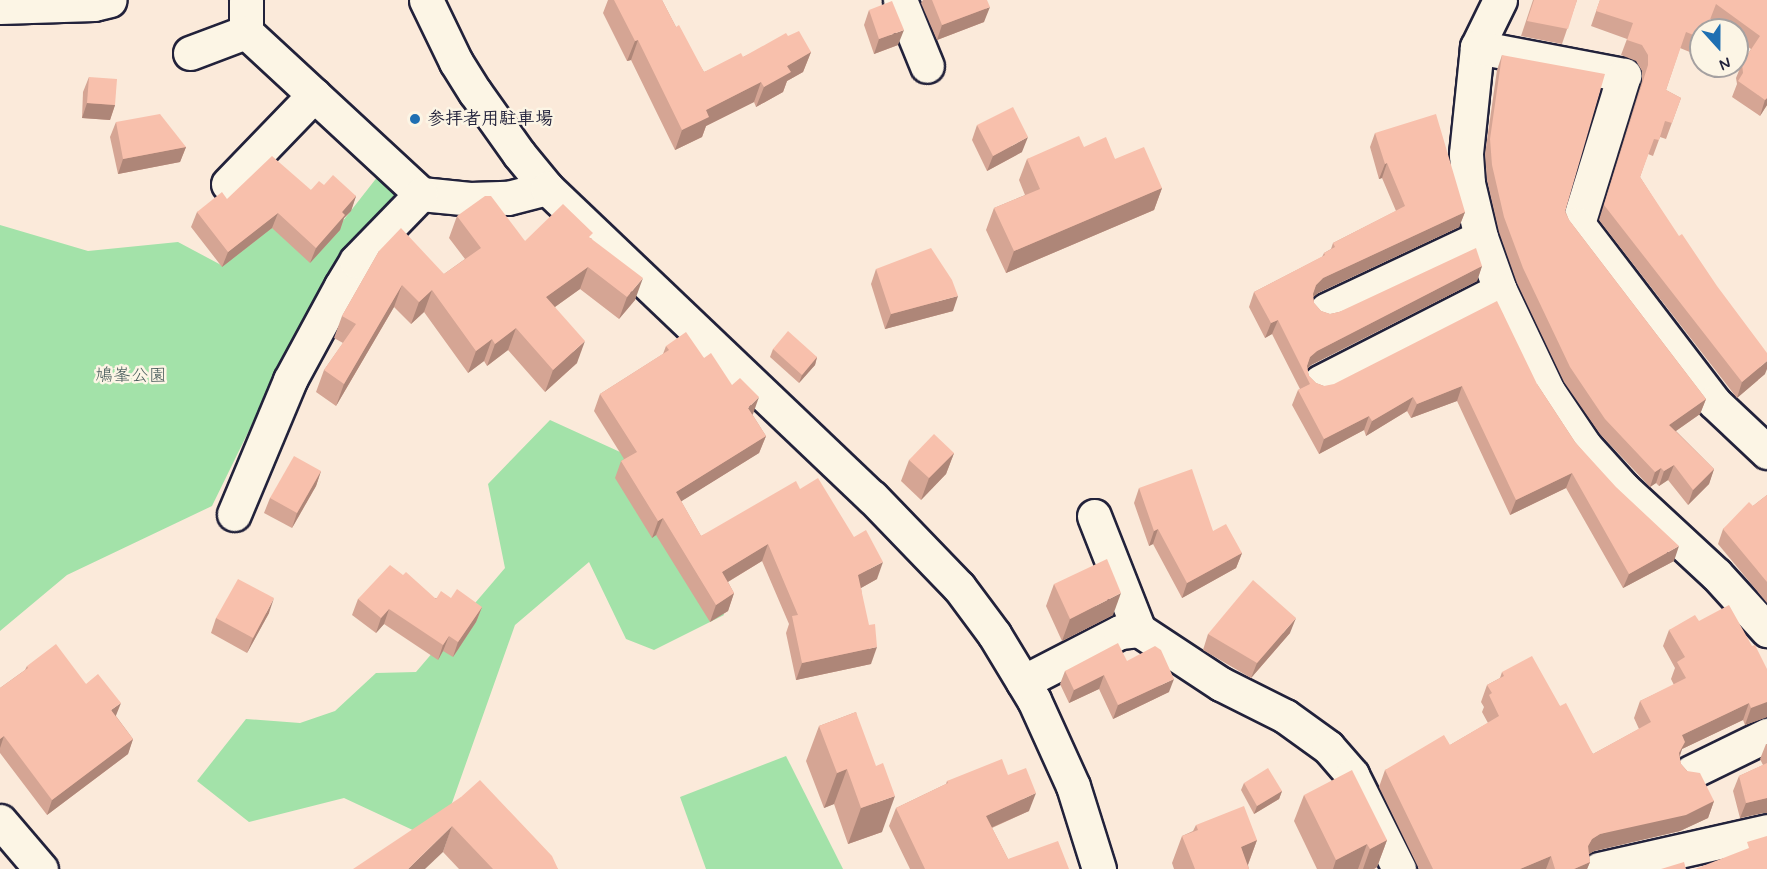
<!DOCTYPE html>
<html>
<head>
<meta charset="utf-8">
<style>
	body { margin:0 }
	#map { position:relative; width:1767px; height:869px; overflow:hidden; background:#fbeada; font-family:Mynerve,"Klee One",sans-serif }
	div>[style] { position:absolute }
	[style*='--x'] { left:calc(var(--x)*1px); top:calc(var(--y)*1px); width:calc(var(--w)*1px); rotate:calc(var(--a)*1deg) }
	.green>* { inset:0; background:#a3e2a9 }
	.roads { filter:drop-shadow(2px 0 #22223b) drop-shadow(-2px 0 #22223b) drop-shadow(0 2px #22223b) drop-shadow(0 -2px #22223b) }
	.minor>* { height:33px; margin:-16.5px; padding:0 16.5px; transform-origin:16.5px; border-radius:16.5px; background:#fcf5e5 }
	.wall>* { inset:0; background:#d5a594 }
	.shaded-wall>* { inset:0; background:#ae8678 }
	.building>* { inset:0; background:#f8c0ac }
	.dots>* { width:16px; height:16px; translate:-50% -50%; box-sizing:border-box; border:3px solid #fcf5e5; border-radius:50% }
	span { translate:-50% -50%; white-space:nowrap; text-align:center; line-height:1.15; -webkit-text-stroke:5px #fcf5e5; paint-order:stroke }
	.poi-label { font-size:18px; color:#22223b; font-weight:700 }
	.left { translate:0 -50%; text-align:left }
	.park-label { font-size:18px; color:#495c5c }
	.north { position:absolute; left:1689px; top:18px; width:60px; height:60px; box-sizing:border-box; background:#fcf5e5; border:2px solid #a5a1a1; border-radius:50%; rotate:159deg; font-size:16px; font-weight:700; line-height:24px; text-align:center; color:#22223b }
	.north::after { content:''; display:block; margin:auto; width:21px; height:27px; background:#1f6fb2; clip-path:polygon(50% 0,100% 100%,50% 72%,0 100%) }
</style>
</head>
<body>
<div id="map">
	<div class="green">
		<div style="clip-path:polygon(382px 171px,403px 201px,280px 367px,212px 506px,67px 575px,0 631px,0 225px,88px 251px,178px 242px,223px 266px,272px 224px,313px 259px)"></div>
		<div style="clip-path:polygon(550px 420px,631px 457px,689px 520px,724px 615px,654px 650px,626px 639px,589px 562px,515px 625px,447px 817px,417px 832px,344px 798px,249px 822px,197px 781px,246px 719px,300px 723px,335px 711px,376px 673px,416px 672px,505px 568px,488px 484px)"></div>
		<div style="clip-path:polygon(786px 756px,843px 869px,706px 869px,680px 797px)"></div>
	</div>
	<div class="roads">
		<div class="minor">
			<div style="--x:246;--y:0;--w:32;--a:90"></div>
			<div style="--x:246;--y:32;--w:238;--a:42.8"></div>
			<div style="--x:421;--y:194;--w:49;--a:5.8"></div>
			<div style="--x:470;--y:199;--w:38;--a:-2"></div>
			<div style="--x:508;--y:198;--w:40;--a:-14.4"></div>
			<div style="--x:426;--y:0;--w:69;--a:64.2"></div>
			<div style="--x:456;--y:62;--w:36;--a:58"></div>
			<div style="--x:475;--y:92;--w:76;--a:54.6"></div>
			<div style="--x:519;--y:154;--w:44;--a:50.5"></div>
			<div style="--x:547;--y:188;--w:448;--a:43.6"></div>
			<div style="--x:872;--y:497;--w:125;--a:46"></div>
			<div style="--x:959;--y:587;--w:59;--a:53.3"></div>
			<div style="--x:994;--y:634;--w:77;--a:58.8"></div>
			<div style="--x:1034;--y:700;--w:94;--a:65.6"></div>
			<div style="--x:1073;--y:786;--w:87;--a:72.6"></div>
			<div style="--x:900;--y:0;--w:71;--a:67.8"></div>
			<div style="--x:1500;--y:0;--w:52;--a:116.1"></div>
			<div style="--x:1477;--y:47;--w:108;--a:95.9"></div>
			<div style="--x:1466;--y:154;--w:29;--a:86"></div>
			<div style="--x:1468;--y:183;--w:56;--a:76.5"></div>
			<div style="--x:1481;--y:237;--w:56;--a:70.3"></div>
			<div style="--x:1500;--y:290;--w:112;--a:64.6"></div>
			<div style="--x:1548;--y:391;--w:66;--a:56.1"></div>
			<div style="--x:1585;--y:446;--w:57;--a:47.9"></div>
			<div style="--x:1623;--y:488;--w:127;--a:42.8"></div>
			<div style="--x:1716;--y:574;--w:76;--a:47.7"></div>
			<div style="--x:0;--y:7;--w:94;--a:-1.8"></div>
			<div style="--x:94;--y:4;--w:16;--a:-14"></div>
			<div style="--x:1477;--y:47;--w:150;--a:10.8"></div>
			<div style="--x:1624;--y:75;--w:156;--a:107.2"></div>
			<div style="--x:1578;--y:224;--w:224;--a:52.6"></div>
			<div style="--x:1714;--y:402;--w:73;--a:43.3"></div>
			<div style="--x:190;--y:53;--w:60;--a:-20.6"></div>
			<div style="--x:228;--y:184;--w:124;--a:-46"></div>
			<div style="--x:1326;--y:310;--w:171;--a:-25.2"></div>
			<div style="--x:1320;--y:382;--w:202;--a:-27.1"></div>
			<div style="--x:234;--y:514;--w:145;--a:-67.3"></div>
			<div style="--x:290;--y:380;--w:107;--a:-61.5"></div>
			<div style="--x:341;--y:286;--w:29;--a:-59"></div>
			<div style="--x:356;--y:261;--w:93;--a:-45.9"></div>
			<div style="--x:1094;--y:516;--w:123;--a:68.5"></div>
			<div style="--x:1023;--y:682;--w:109;--a:-27.3"></div>
			<div style="--x:1120;--y:632;--w:19;--a:-6"></div>
			<div style="--x:1139;--y:630;--w:98;--a:33.4"></div>
			<div style="--x:1221;--y:684;--w:72;--a:26.6"></div>
			<div style="--x:1285;--y:716;--w:53;--a:35.8"></div>
			<div style="--x:1328;--y:747;--w:37;--a:49"></div>
			<div style="--x:1352;--y:775;--w:105;--a:63.4"></div>
			<div style="--x:1691;--y:772;--w:85;--a:-26"></div>
			<div style="--x:0;--y:821;--w:63;--a:49.5"></div>
			<div style="--x:1599;--y:869;--w:172;--a:-12.7"></div>
		</div>
	</div>
	<div class="wall">
		<div style="clip-path:polygon(608px 0,662px 0,676px 27px,704px 72px,743px 57px,788px 36px,811px 52px,803px 72px,787px 81px,783px 92px,756px 107px,754px 102px,706px 126px,702px 137px,675px 150px,631px 60px,627px 61px,603px 13px)"></div>
		<div style="clip-path:polygon(923px 0,987px 0,984px 22px,937px 40px,921px 3px)"></div>
		<div style="clip-path:polygon(1533px 0,1577px 0,1562px 44px,1521px 36px)"></div>
		<div style="clip-path:polygon(1600px 0,1767px 0,1767px 105px,1760px 116px,1732px 97px,1737px 84px,1736px 78px,1742px 63px,1751px 49px,1737px 39px,1737px 30px,1724px 30px,1710px 19px,1701px 30px,1701px 43px,1697px 55px,1680px 48px,1666px 90px,1681px 98px,1666px 139px,1660px 137px,1653px 156px,1648px 154px,1640px 177px,1765px 374px,1737px 398px,1599px 220px,1642px 81px,1642px 71px,1636px 61px,1621px 55px,1627px 39px,1591px 26px)"></div>
		<div style="clip-path:polygon(869px 10px,898px 45px,874px 54px,864px 25px)"></div>
		<div style="clip-path:polygon(1502px 55px,1569px 220px,1706px 399px,1700px 414px,1676px 431px,1714px 469px,1709px 484px,1688px 505px,1668px 480px,1659px 486px,1656px 483px,1650px 487px,1600px 434px,1564px 382px,1517px 283px,1499px 232px,1487px 180px,1485px 154px,1497px 70px)"></div>
		<div style="clip-path:polygon(89px 77px,115px 105px,110px 120px,82px 118px,83px 92px)"></div>
		<div style="clip-path:polygon(116px 122px,186px 147px,180px 162px,118px 174px,110px 137px)"></div>
		<div style="clip-path:polygon(977px 125px,1022px 152px,987px 171px,972px 140px)"></div>
		<div style="clip-path:polygon(1375px 133px,1465px 212px,1459px 227px,1318px 293px,1313px 297px,1314px 303px,1321px 311px,1330px 314px,1339px 312px,1482px 266px,1477px 281px,1311px 365px,1307px 369px,1309px 376px,1316px 383px,1324px 386px,1537px 384px,1575px 442px,1674px 561px,1623px 588px,1566px 488px,1510px 515px,1457px 401px,1411px 418px,1407px 411px,1366px 436px,1364px 430px,1319px 454px,1292px 405px,1298px 390px,1300px 389px,1272px 334px,1265px 338px,1249px 307px,1254px 292px,1322px 257px,1324px 253px,1331px 249px,1333px 243px,1396px 211px,1382px 178px,1379px 179px,1370px 147px)"></div>
		<div style="clip-path:polygon(1084px 147px,1115px 159px,1162px 188px,1154px 210px,1006px 273px,986px 230px,994px 208px,1025px 195px,1019px 180px,1027px 159px)"></div>
		<div style="clip-path:polygon(324px 185px,356px 196px,351px 211px,344px 218px,340px 230px,310px 263px,272px 228px,222px 267px,191px 227px,197px 212px,227px 199px,311px 190px)"></div>
		<div style="clip-path:polygon(457px 216px,525px 241px,591px 238px,635px 300px,619px 319px,580px 289px,555px 307px,577px 363px,545px 392px,508px 350px,487px 366px,484px 361px,468px 373px,424px 312px,411px 324px,394px 307px,336px 406px,316px 392px,324px 370px,343px 343px,334px 338px,342px 316px,379px 251px,444px 274px,465px 259px,449px 238px)"></div>
		<div style="clip-path:polygon(876px 269px,953px 311px,885px 329px,871px 284px)"></div>
		<div style="clip-path:polygon(666px 346px,704px 358px,752px 414px,766px 436px,759px 453px,681px 501px,701px 536px,800px 489px,877px 579px,861px 588px,871px 664px,796px 680px,786px 633px,789px 624px,762px 561px,728px 582px,734px 593px,728px 611px,710px 622px,656px 535px,652px 538px,615px 478px,621px 461px,624px 459px,594px 411px,600px 394px,663px 354px)"></div>
		<div style="clip-path:polygon(773px 349px,817px 357px,815px 365px,799px 383px,770px 357px)"></div>
		<div style="clip-path:polygon(954px 453px,946px 474px,921px 500px,901px 481px,909px 460px)"></div>
		<div style="clip-path:polygon(321px 471px,316px 486px,292px 528px,264px 513px,270px 498px)"></div>
		<div style="clip-path:polygon(1139px 488px,1213px 531px,1242px 553px,1236px 568px,1182px 598px,1153px 544px,1149px 546px,1134px 503px)"></div>
		<div style="clip-path:polygon(1767px 495px,1767px 603px,1718px 544px,1723px 529px)"></div>
		<div style="clip-path:polygon(1054px 584px,1113px 615px,1062px 641px,1046px 606px)"></div>
		<div style="clip-path:polygon(451px 598px,482px 607px,476px 622px,453px 657px,443px 651px,438px 660px,384px 624px,376px 633px,352px 615px,358px 599px)"></div>
		<div style="clip-path:polygon(269px 613px,247px 653px,211px 633px,216px 618px)"></div>
		<div style="clip-path:polygon(1699px 621px,1767px 717px,1745px 725px,1743px 720px,1682px 749px,1679px 757px,1681px 764px,1714px 801px,1708px 818px,1680px 831px,1594px 851px,1589px 854px,1590px 862px,1587px 869px,1419px 869px,1379px 787px,1385px 770px,1450px 745px,1488px 723px,1482px 712px,1484px 707px,1481px 702px,1487px 685px,1500px 678px,1502px 672px,1560px 706px,1593px 754px,1639px 729px,1634px 718px,1640px 701px,1674px 685px,1671px 679px,1675px 668px,1663px 646px,1669px 630px)"></div>
		<div style="clip-path:polygon(1290px 633px,1251px 678px,1203px 650px,1208px 634px)"></div>
		<div style="clip-path:polygon(1127px 661px,1169px 692px,1113px 719px,1099px 689px,1069px 703px,1060px 684px,1065px 671px)"></div>
		<div style="clip-path:polygon(27px 666px,86px 684px,116px 716px,133px 739px,128px 754px,47px 815px,0 753px,0 688px,25px 670px)"></div>
		<div style="clip-path:polygon(856px 712px,882px 832px,848px 844px,834px 804px,824px 808px,806px 761px,819px 726px)"></div>
		<div style="clip-path:polygon(1766px 744px,1767px 744px,1767px 813px,1763px 813px,1740px 818px,1733px 791px,1739px 776px,1763px 765px,1760px 759px)"></div>
		<div style="clip-path:polygon(1008px 775px,1029px 811px,992px 828px,1008px 859px,1069px 869px,910px 869px,889px 826px,896px 808px,946px 784px,947px 781px)"></div>
		<div style="clip-path:polygon(1244px 783px,1282px 791px,1279px 799px,1254px 814px,1241px 790px)"></div>
		<div style="clip-path:polygon(1304px 795px,1387px 840px,1377px 867px,1374px 869px,1317px 869px,1294px 821px)"></div>
		<div style="clip-path:polygon(461px 797px,558px 869px,459px 869px,443px 852px)"></div>
		<div style="clip-path:polygon(1196px 825px,1257px 840px,1248px 865px,1249px 869px,1174px 869px,1172px 863px,1182px 836px,1193px 831px)"></div>
	</div>
	<div class="shaded-wall">
		<div style="clip-path:polygon(990px 7px,984px 22px,937px 40px,942px 25px)"></div>
		<div style="clip-path:polygon(904px 30px,898px 45px,874px 54px,879px 39px)"></div>
		<div style="clip-path:polygon(638px 40px,631px 60px,627px 61px,635px 41px)"></div>
		<div style="clip-path:polygon(811px 52px,803px 72px,787px 81px,783px 92px,756px 107px,764px 87px,787px 66px)"></div>
		<div style="clip-path:polygon(761px 82px,754px 102px,706px 126px,702px 137px,675px 150px,682px 130px,706px 110px)"></div>
		<div style="clip-path:polygon(1767px 98px,1767px 105px,1760px 116px,1765px 100px)"></div>
		<div style="clip-path:polygon(87px 103px,115px 105px,110px 120px,82px 118px)"></div>
		<div style="clip-path:polygon(1028px 137px,1022px 152px,987px 171px,993px 156px)"></div>
		<div style="clip-path:polygon(186px 147px,180px 162px,118px 174px,123px 159px)"></div>
		<div style="clip-path:polygon(1387px 163px,1382px 178px,1379px 179px,1385px 164px)"></div>
		<div style="clip-path:polygon(1162px 188px,1154px 210px,1006px 273px,1014px 251px)"></div>
		<div style="clip-path:polygon(356px 196px,351px 211px,344px 218px,340px 230px,310px 263px,316px 248px,342px 212px)"></div>
		<div style="clip-path:polygon(1465px 212px,1459px 227px,1318px 293px,1310px 300px,1316px 285px,1323px 278px)"></div>
		<div style="clip-path:polygon(278px 213px,272px 228px,222px 267px,228px 252px)"></div>
		<div style="clip-path:polygon(1482px 266px,1477px 281px,1311px 365px,1305px 371px,1310px 357px,1317px 351px)"></div>
		<div style="clip-path:polygon(588px 267px,580px 289px,538px 319px,546px 297px)"></div>
		<div style="clip-path:polygon(643px 278px,635px 300px,619px 319px,627px 297px)"></div>
		<div style="clip-path:polygon(402px 285px,394px 307px,336px 406px,344px 384px)"></div>
		<div style="clip-path:polygon(432px 290px,424px 312px,411px 324px,419px 302px)"></div>
		<div style="clip-path:polygon(958px 296px,953px 311px,885px 329px,891px 314px)"></div>
		<div style="clip-path:polygon(1278px 320px,1272px 334px,1265px 338px,1271px 323px)"></div>
		<div style="clip-path:polygon(516px 328px,508px 350px,487px 366px,495px 344px)"></div>
		<div style="clip-path:polygon(492px 339px,484px 361px,468px 373px,476px 351px)"></div>
		<div style="clip-path:polygon(585px 341px,577px 363px,545px 392px,553px 370px)"></div>
		<div style="clip-path:polygon(817px 357px,815px 365px,799px 383px,802px 375px)"></div>
		<div style="clip-path:polygon(1767px 361px,1767px 369px,1765px 374px,1737px 398px,1742px 382px)"></div>
		<div style="clip-path:polygon(1462px 386px,1457px 401px,1411px 418px,1417px 404px)"></div>
		<div style="clip-path:polygon(759px 397px,753px 414px,742px 425px,748px 408px)"></div>
		<div style="clip-path:polygon(1413px 397px,1407px 411px,1366px 436px,1372px 421px)"></div>
		<div style="clip-path:polygon(1706px 399px,1700px 414px,1663px 440px,1669px 425px)"></div>
		<div style="clip-path:polygon(1369px 416px,1364px 430px,1319px 454px,1324px 439px)"></div>
		<div style="clip-path:polygon(766px 436px,759px 453px,669px 509px,676px 492px)"></div>
		<div style="clip-path:polygon(954px 453px,946px 474px,921px 500px,929px 478px)"></div>
		<div style="clip-path:polygon(1674px 465px,1668px 480px,1659px 486px,1664px 471px)"></div>
		<div style="clip-path:polygon(1661px 468px,1656px 483px,1650px 487px,1655px 472px)"></div>
		<div style="clip-path:polygon(1714px 469px,1709px 484px,1688px 505px,1693px 490px)"></div>
		<div style="clip-path:polygon(321px 471px,316px 486px,292px 528px,297px 513px)"></div>
		<div style="clip-path:polygon(1572px 473px,1566px 488px,1510px 515px,1516px 500px)"></div>
		<div style="clip-path:polygon(663px 518px,656px 535px,652px 538px,658px 521px)"></div>
		<div style="clip-path:polygon(1158px 529px,1153px 544px,1149px 546px,1154px 531px)"></div>
		<div style="clip-path:polygon(768px 544px,762px 561px,716px 589px,722px 572px)"></div>
		<div style="clip-path:polygon(1679px 546px,1674px 561px,1623px 588px,1629px 574px)"></div>
		<div style="clip-path:polygon(1242px 553px,1236px 568px,1182px 598px,1187px 583px)"></div>
		<div style="clip-path:polygon(883px 562px,877px 579px,852px 593px,858px 575px)"></div>
		<div style="clip-path:polygon(734px 593px,728px 611px,710px 622px,716px 605px)"></div>
		<div style="clip-path:polygon(1121px 593px,1113px 615px,1062px 641px,1070px 619px)"></div>
		<div style="clip-path:polygon(274px 598px,269px 613px,247px 653px,253px 638px)"></div>
		<div style="clip-path:polygon(482px 607px,476px 622px,453px 657px,458px 642px)"></div>
		<div style="clip-path:polygon(389px 609px,384px 624px,376px 633px,381px 618px)"></div>
		<div style="clip-path:polygon(1296px 618px,1290px 633px,1251px 678px,1257px 663px)"></div>
		<div style="clip-path:polygon(449px 636px,443px 651px,438px 660px,443px 645px)"></div>
		<div style="clip-path:polygon(877px 647px,871px 664px,796px 680px,802px 663px)"></div>
		<div style="clip-path:polygon(1104px 675px,1099px 689px,1069px 703px,1074px 690px)"></div>
		<div style="clip-path:polygon(1174px 679px,1169px 692px,1113px 719px,1118px 705px)"></div>
		<div style="clip-path:polygon(1767px 689px,1767px 717px,1745px 725px,1751px 708px)"></div>
		<div style="clip-path:polygon(121px 703px,115px 718px,111px 710px)"></div>
		<div style="clip-path:polygon(1749px 703px,1743px 720px,1682px 749px,1679px 759px,1672px 770px,1682px 735px)"></div>
		<div style="clip-path:polygon(4px 736px,0 748px,0 739px)"></div>
		<div style="clip-path:polygon(133px 739px,128px 754px,47px 815px,52px 800px)"></div>
		<div style="clip-path:polygon(847px 769px,834px 804px,824px 808px,837px 773px)"></div>
		<div style="clip-path:polygon(1282px 791px,1279px 799px,1254px 814px,1257px 806px)"></div>
		<div style="clip-path:polygon(1036px 793px,1029px 811px,979px 833px,986px 816px)"></div>
		<div style="clip-path:polygon(895px 796px,882px 832px,848px 844px,861px 808px)"></div>
		<div style="clip-path:polygon(1767px 798px,1767px 813px,1763px 813px,1740px 818px,1746px 803px)"></div>
		<div style="clip-path:polygon(1714px 801px,1708px 818px,1680px 831px,1594px 851px,1586px 856px,1588px 846px,1592px 839px,1600px 834px)"></div>
		<div style="clip-path:polygon(452px 826px,443px 852px,425px 869px,408px 869px)"></div>
		<div style="clip-path:polygon(1257px 840px,1247px 867px,1241px 847px)"></div>
		<div style="clip-path:polygon(1387px 840px,1377px 867px,1374px 869px,1363px 869px,1370px 849px)"></div>
		<div style="clip-path:polygon(1367px 844px,1358px 869px,1333px 869px,1336px 860px)"></div>
		<div style="clip-path:polygon(1551px 856px,1546px 869px,1520px 869px)"></div>
		<div style="clip-path:polygon(1590px 862px,1587px 869px,1574px 869px)"></div>
	</div>
	<div class="building">
		<div style="clip-path:polygon(614px 0,662px 0,676px 27px,679px 25px,704px 72px,741px 53px,743px 57px,786px 33px,788px 36px,799px 31px,811px 52px,787px 66px,791px 72px,764px 87px,761px 82px,706px 110px,709px 117px,682px 130px,638px 40px,635px 41px)"></div>
		<div style="clip-path:polygon(932px 0,987px 0,990px 7px,942px 25px)"></div>
		<div style="clip-path:polygon(1534px 0,1577px 0,1568px 29px,1527px 21px)"></div>
		<div style="clip-path:polygon(1600px 0,1767px 0,1767px 98px,1765px 100px,1738px 81px,1743px 73px,1742px 63px,1760px 36px,1716px 4px,1706px 30px,1701px 30px,1701px 38px,1686px 32px,1666px 90px,1681px 98px,1672px 123px,1665px 121px,1659px 140px,1654px 139px,1640px 177px,1679px 236px,1682px 234px,1717px 286px,1767px 353px,1767px 361px,1742px 382px,1604px 205px,1648px 65px,1648px 55px,1642px 45px,1627px 40px,1633px 23px,1596px 11px)"></div>
		<div style="clip-path:polygon(892px 1px,904px 30px,879px 39px,869px 10px)"></div>
		<div style="clip-path:polygon(1502px 55px,1605px 74px,1565px 212px,1569px 220px,1706px 399px,1669px 425px,1714px 469px,1693px 490px,1674px 465px,1664px 471px,1661px 468px,1655px 472px,1605px 419px,1570px 367px,1523px 268px,1504px 217px,1492px 165px,1490px 139px)"></div>
		<div style="clip-path:polygon(89px 77px,117px 79px,115px 105px,87px 103px)"></div>
		<div style="clip-path:polygon(1013px 107px,1028px 137px,993px 156px,977px 125px)"></div>
		<div style="clip-path:polygon(160px 114px,186px 147px,123px 159px,116px 122px)"></div>
		<div style="clip-path:polygon(1436px 114px,1465px 212px,1323px 278px,1316px 285px,1313px 294px,1314px 303px,1321px 311px,1330px 314px,1339px 312px,1476px 248px,1482px 266px,1317px 351px,1310px 357px,1307px 366px,1309px 376px,1316px 383px,1324px 386px,1334px 384px,1497px 301px,1537px 384px,1575px 442px,1616px 487px,1679px 546px,1629px 574px,1572px 473px,1516px 500px,1462px 386px,1417px 404px,1413px 397px,1372px 421px,1369px 416px,1324px 439px,1298px 390px,1310px 384px,1278px 320px,1271px 323px,1254px 292px,1325px 255px,1324px 253px,1335px 247px,1333px 243px,1405px 206px,1387px 163px,1385px 164px,1375px 133px)"></div>
		<div style="clip-path:polygon(1079px 136px,1084px 147px,1106px 137px,1115px 159px,1144px 147px,1162px 188px,1014px 251px,994px 208px,1040px 189px,1027px 159px)"></div>
		<div style="clip-path:polygon(272px 156px,311px 190px,319px 181px,324px 185px,333px 175px,356px 196px,342px 212px,345px 215px,316px 248px,278px 213px,228px 252px,197px 212px,222px 192px,227px 199px)"></div>
		<div style="clip-path:polygon(485px 196px,491px 196px,525px 241px,563px 204px,593px 233px,589px 237px,643px 278px,627px 297px,588px 267px,546px 297px,585px 341px,553px 370px,516px 328px,495px 344px,492px 339px,476px 351px,432px 290px,419px 302px,402px 285px,344px 384px,324px 370px,356px 324px,342px 316px,379px 251px,401px 228px,444px 274px,481px 248px,457px 216px)"></div>
		<div style="clip-path:polygon(931px 248px,952px 280px,958px 296px,891px 314px,876px 269px)"></div>
		<div style="clip-path:polygon(788px 331px,817px 357px,802px 375px,773px 349px)"></div>
		<div style="clip-path:polygon(686px 332px,704px 358px,711px 353px,732px 385px,740px 378px,759px 397px,748px 408px,766px 436px,676px 492px,701px 536px,796px 481px,800px 489px,818px 478px,854px 537px,866px 530px,883px 562px,858px 575px,869px 625px,875px 624px,877px 647px,802px 663px,792px 616px,798px 615px,768px 544px,722px 572px,734px 593px,716px 605px,663px 518px,658px 521px,621px 461px,637px 452px,600px 394px,669px 350px,666px 346px)"></div>
		<div style="clip-path:polygon(934px 434px,954px 453px,929px 478px,909px 460px)"></div>
		<div style="clip-path:polygon(294px 456px,321px 471px,297px 513px,270px 498px)"></div>
		<div style="clip-path:polygon(1192px 469px,1213px 531px,1226px 524px,1242px 553px,1187px 583px,1158px 529px,1154px 531px,1139px 488px)"></div>
		<div style="clip-path:polygon(1767px 495px,1767px 582px,1723px 529px,1749px 502px,1753px 506px)"></div>
		<div style="clip-path:polygon(1107px 559px,1121px 593px,1070px 619px,1054px 584px)"></div>
		<div style="clip-path:polygon(390px 565px,403px 575px,406px 572px,436px 599px,441px 591px,451px 598px,457px 589px,482px 607px,458px 642px,449px 636px,443px 645px,389px 609px,381px 618px,358px 599px)"></div>
		<div style="clip-path:polygon(238px 579px,274px 598px,253px 638px,216px 618px)"></div>
		<div style="clip-path:polygon(1253px 580px,1296px 618px,1257px 663px,1208px 634px)"></div>
		<div style="clip-path:polygon(1729px 605px,1752px 646px,1755px 645px,1767px 669px,1767px 702px,1751px 708px,1749px 703px,1682px 735px,1685px 742px,1679px 753px,1681px 764px,1687px 771px,1700px 773px,1714px 801px,1686px 815px,1600px 834px,1592px 839px,1588px 846px,1590px 862px,1574px 869px,1555px 869px,1551px 856px,1520px 869px,1433px 869px,1385px 770px,1444px 735px,1450px 745px,1499px 716px,1489px 695px,1492px 693px,1487px 685px,1504px 676px,1502px 672px,1532px 656px,1560px 706px,1566px 703px,1593px 754px,1651px 722px,1640px 701px,1686px 678px,1677px 662px,1685px 657px,1669px 630px,1695px 615px,1699px 621px)"></div>
		<div style="clip-path:polygon(1118px 643px,1127px 661px,1155px 646px,1161px 650px,1174px 679px,1118px 705px,1104px 675px,1074px 690px,1065px 671px)"></div>
		<div style="clip-path:polygon(56px 644px,86px 684px,98px 674px,121px 703px,111px 710px,133px 739px,52px 800px,4px 736px,0 739px,0 688px,28px 668px,27px 666px)"></div>
		<div style="clip-path:polygon(856px 712px,876px 766px,883px 763px,895px 796px,861px 808px,847px 769px,837px 773px,819px 726px)"></div>
		<div style="clip-path:polygon(1002px 759px,1008px 775px,1026px 768px,1036px 793px,986px 816px,1008px 859px,1058px 841px,1069px 869px,925px 869px,896px 808px,948px 783px,947px 781px)"></div>
		<div style="clip-path:polygon(1767px 763px,1767px 798px,1746px 803px,1739px 776px)"></div>
		<div style="clip-path:polygon(1268px 768px,1282px 791px,1257px 806px,1244px 783px)"></div>
		<div style="clip-path:polygon(1352px 770px,1387px 840px,1370px 849px,1367px 844px,1336px 860px,1304px 795px)"></div>
		<div style="clip-path:polygon(480px 780px,552px 856px,558px 869px,493px 869px,452px 826px,408px 869px,353px 869px,461px 797px)"></div>
		<div style="clip-path:polygon(1244px 806px,1257px 840px,1241px 847px,1249px 869px,1195px 869px,1182px 836px,1198px 830px,1196px 825px)"></div>
		<div style="clip-path:polygon(1767px 836px,1767px 869px,1695px 869px,1749px 848px,1747px 842px)"></div>
		<div style="clip-path:polygon(1684px 862px,1686px 869px,1661px 869px)"></div>
	</div>
	<div class="dots">
		<div style="left:415px;top:119px;background:#1f6fb2"></div>
	</div>
	<div class="poi-label">
		<span class="left" style="left:427px;top:119px">参拝者用駐車場</span>
	</div>
	<div class="park-label">
		<span style="left:131px;top:376px">鳩峯公園</span>
	</div>
	<div class="north">N</div>
</div>
</body>
</html>
